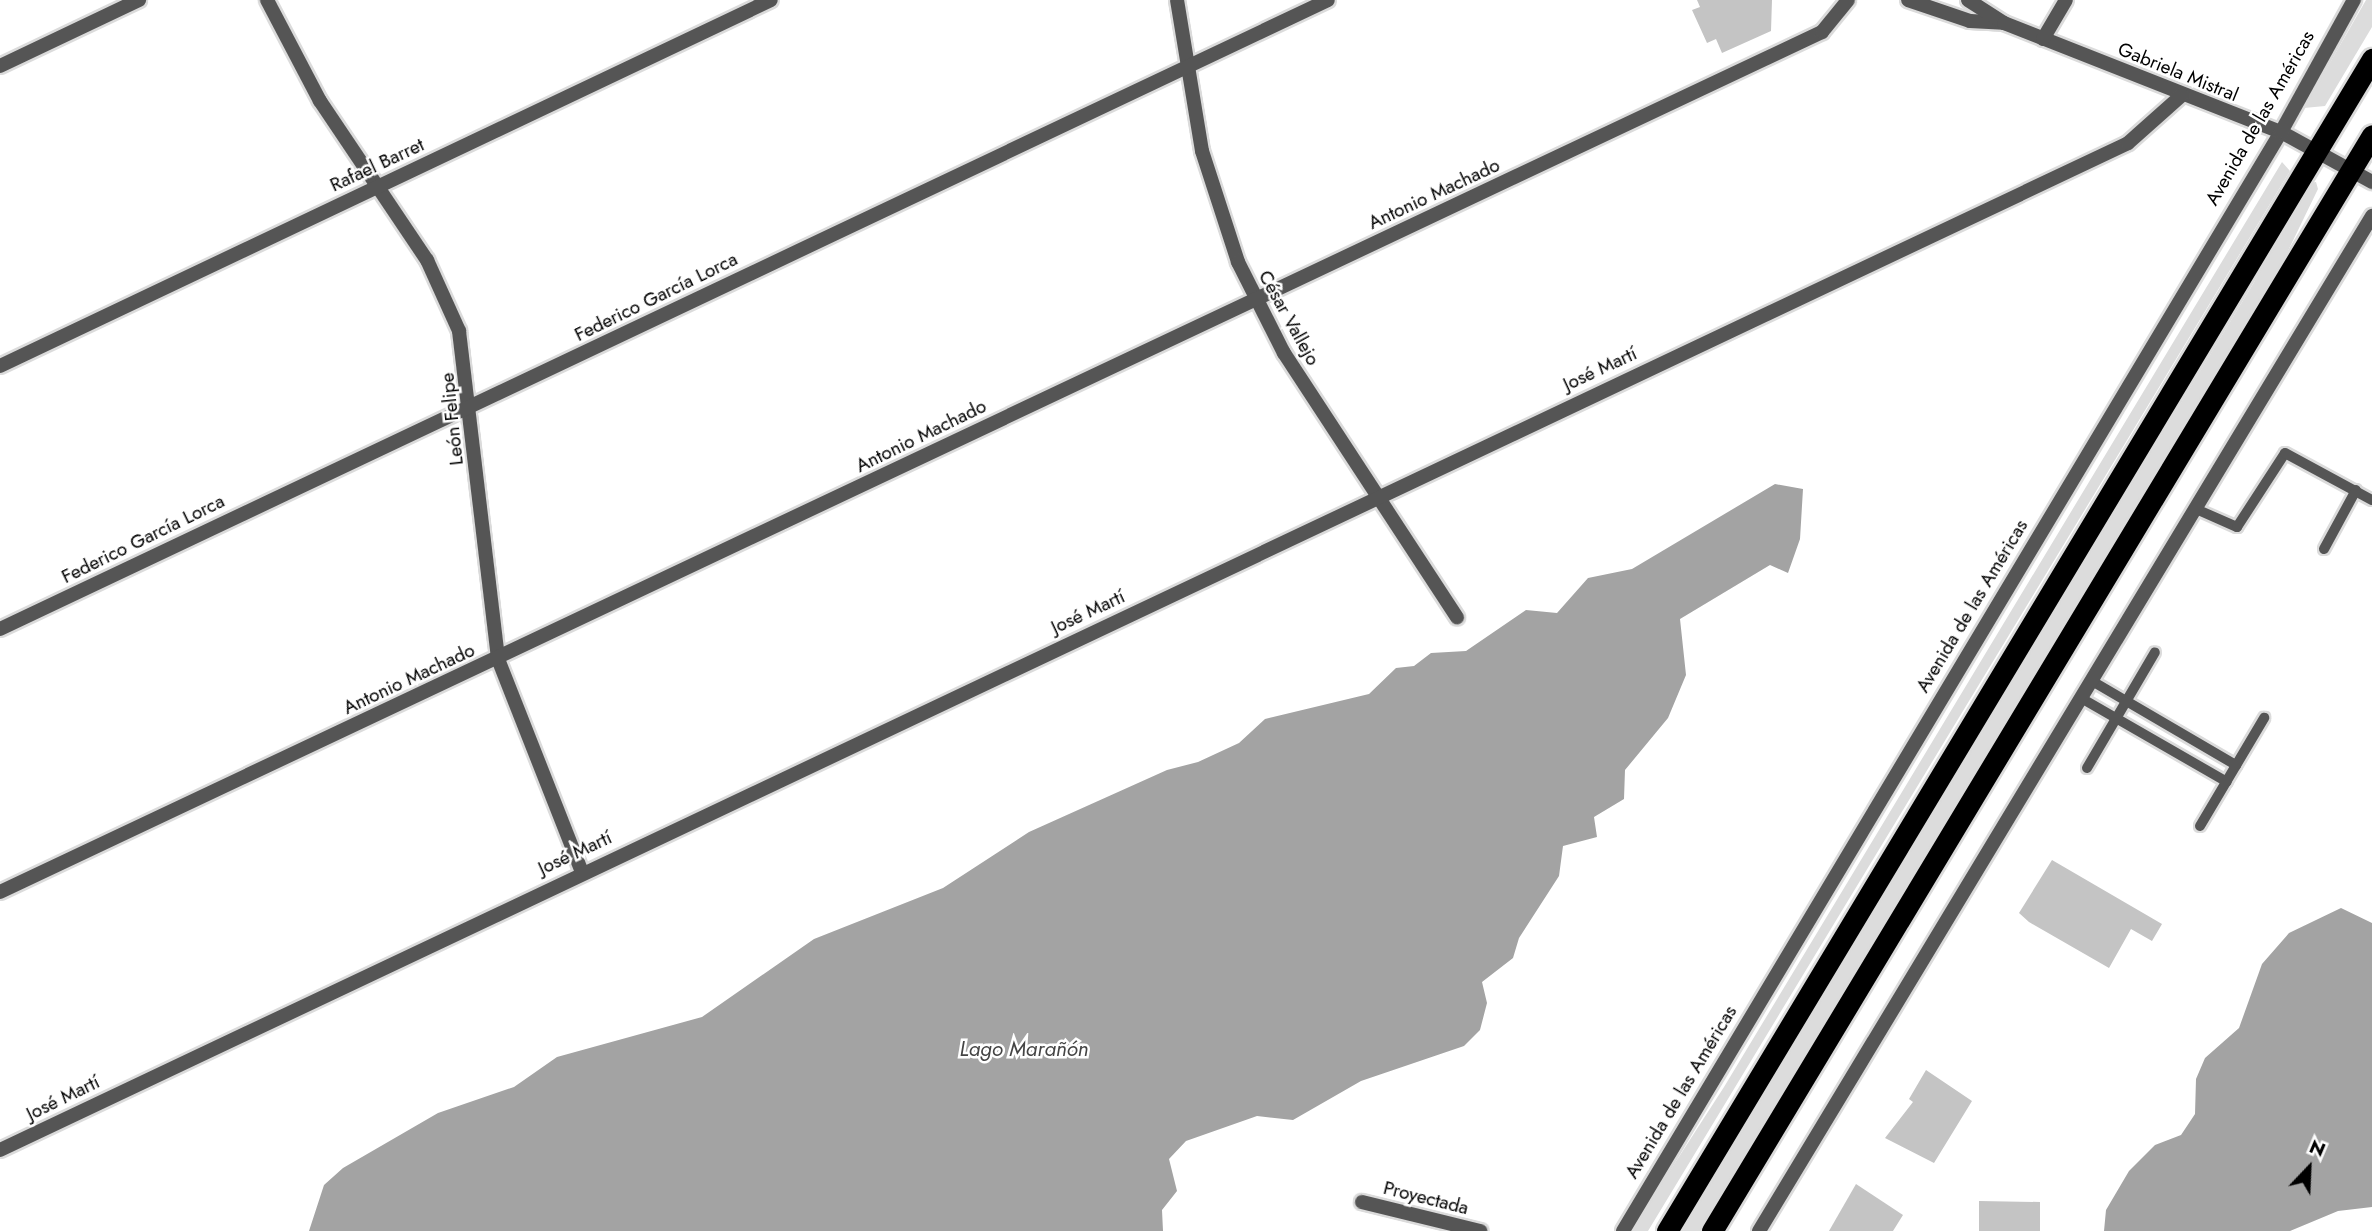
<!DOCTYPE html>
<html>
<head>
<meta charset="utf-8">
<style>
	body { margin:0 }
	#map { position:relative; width:2372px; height:1231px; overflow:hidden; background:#fff; font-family:Jost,sans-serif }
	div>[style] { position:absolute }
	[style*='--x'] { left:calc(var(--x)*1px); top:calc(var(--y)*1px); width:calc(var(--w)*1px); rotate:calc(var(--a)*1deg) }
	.green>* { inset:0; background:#dcdcdc }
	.water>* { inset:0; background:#a3a3a3 }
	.building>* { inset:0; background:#c4c4c4 }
	.roads { filter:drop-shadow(2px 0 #dbdbdb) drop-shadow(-2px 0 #dbdbdb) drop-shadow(0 2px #dbdbdb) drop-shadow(0 -2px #dbdbdb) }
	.lane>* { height:10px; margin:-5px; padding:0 5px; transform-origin:5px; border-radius:5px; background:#555 }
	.street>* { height:14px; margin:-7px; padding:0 7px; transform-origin:7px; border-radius:7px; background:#555 }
	.highway>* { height:21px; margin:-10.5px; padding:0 10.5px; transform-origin:10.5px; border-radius:10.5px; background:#000 }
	span { translate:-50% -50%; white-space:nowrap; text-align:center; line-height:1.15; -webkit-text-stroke:5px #fff; paint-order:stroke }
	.street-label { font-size:19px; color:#000 }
	.water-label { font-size:21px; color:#444; font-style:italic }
	.north { position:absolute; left:2274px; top:1133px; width:70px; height:70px; -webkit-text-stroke:5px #fff; paint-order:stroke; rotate:23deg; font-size:19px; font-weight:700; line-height:28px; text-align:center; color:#000 }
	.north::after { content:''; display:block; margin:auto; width:24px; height:32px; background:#000; clip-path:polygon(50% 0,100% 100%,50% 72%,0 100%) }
</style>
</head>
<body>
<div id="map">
	<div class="green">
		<div style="clip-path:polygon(2366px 0,2372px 0,2372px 27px,2325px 106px,2304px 108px)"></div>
		<div style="clip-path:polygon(2282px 162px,2290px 171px,1648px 1231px,1631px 1231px,1724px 1087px)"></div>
		<div style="clip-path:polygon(2316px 182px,2318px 189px,2267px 294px,1757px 1139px,1701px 1231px,1679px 1231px,2253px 284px,2309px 183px)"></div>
	</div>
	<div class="water">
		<div style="clip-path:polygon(1775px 484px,1803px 489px,1800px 539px,1788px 573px,1770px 565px,1680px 619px,1686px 675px,1668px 718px,1625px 770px,1624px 799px,1594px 817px,1597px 837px,1563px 846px,1559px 876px,1519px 938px,1513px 958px,1482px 982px,1487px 1003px,1480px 1030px,1464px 1046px,1361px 1081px,1293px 1120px,1257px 1116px,1186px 1141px,1169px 1159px,1177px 1191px,1162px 1210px,1163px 1231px,309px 1231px,324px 1185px,343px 1168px,438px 1113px,514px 1087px,557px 1057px,702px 1017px,814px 939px,943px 888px,1029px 832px,1167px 770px,1198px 762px,1239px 743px,1265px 719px,1369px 694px,1396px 668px,1414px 666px,1431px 653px,1466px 651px,1526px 610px,1557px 613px,1588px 578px,1632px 569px)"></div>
		<div style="clip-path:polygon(2341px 908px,2372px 923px,2372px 1207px,2338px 1211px,2290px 1231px,2104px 1231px,2106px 1210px,2129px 1171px,2155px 1145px,2181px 1135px,2195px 1114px,2196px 1079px,2205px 1058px,2239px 1028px,2262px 964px,2289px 933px)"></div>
	</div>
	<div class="building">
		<div style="clip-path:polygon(1697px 0,1772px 0,1771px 31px,1722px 53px,1716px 39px,1707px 43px,1692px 10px,1700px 7px)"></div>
		<div style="clip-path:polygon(2052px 860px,2162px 924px,2152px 941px,2131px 929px,2109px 968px,2029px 922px,2019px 913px)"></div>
		<div style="clip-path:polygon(1926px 1070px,1972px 1101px,1934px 1163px,1885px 1138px,1913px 1102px,1909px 1099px)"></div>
		<div style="clip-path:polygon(1856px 1184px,1903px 1215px,1893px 1231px,1829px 1231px)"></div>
		<div style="clip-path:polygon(1979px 1201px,2040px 1202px,2040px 1231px,1979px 1231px)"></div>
	</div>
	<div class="roads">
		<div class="lane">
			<div style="--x:2196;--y:509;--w:45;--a:23.7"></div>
			<div style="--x:2237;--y:527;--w:88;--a:-57"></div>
			<div style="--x:2285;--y:453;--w:99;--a:28.4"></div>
			<div style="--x:2324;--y:549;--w:67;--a:-61.5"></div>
			<div style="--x:2092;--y:681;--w:167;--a:30.3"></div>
			<div style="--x:2081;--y:698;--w:168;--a:29.9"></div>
			<div style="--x:2087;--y:768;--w:134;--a:-59.6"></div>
			<div style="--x:2200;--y:826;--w:126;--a:-59.3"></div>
		</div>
		<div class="street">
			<div style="--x:267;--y:0;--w:114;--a:62.3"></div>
			<div style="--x:320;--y:101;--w:192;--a:56.1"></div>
			<div style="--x:427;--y:260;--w:78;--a:65.7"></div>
			<div style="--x:459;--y:331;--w:330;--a:83.2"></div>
			<div style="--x:498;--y:659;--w:227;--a:68.5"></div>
			<div style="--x:1177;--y:0;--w:153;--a:80.6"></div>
			<div style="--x:1202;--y:151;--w:117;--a:72"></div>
			<div style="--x:1238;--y:262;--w:102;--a:63.2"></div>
			<div style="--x:1284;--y:353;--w:316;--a:56.8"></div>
			<div style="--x:1908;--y:0;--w:65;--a:18.7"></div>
			<div style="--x:1970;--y:21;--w:33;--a:3"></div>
			<div style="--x:1968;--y:0;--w:43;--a:32.6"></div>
			<div style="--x:2004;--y:23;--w:298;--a:21.5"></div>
			<div style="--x:2281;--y:132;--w:104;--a:28.8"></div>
			<div style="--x:2043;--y:39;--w:45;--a:-59.5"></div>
			<div style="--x:0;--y:66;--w:154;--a:-25.4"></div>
			<div style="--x:0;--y:366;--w:853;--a:-25.39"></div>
			<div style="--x:0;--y:629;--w:1469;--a:-25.34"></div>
			<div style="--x:0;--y:892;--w:2015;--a:-25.27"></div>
			<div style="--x:1822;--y:32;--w:41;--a:-50.9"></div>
			<div style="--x:0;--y:1150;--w:2354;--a:-25.32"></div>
			<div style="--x:2128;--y:143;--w:72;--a:-41.6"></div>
			<div style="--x:1362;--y:1202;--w:122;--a:13.8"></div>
			<div style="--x:1623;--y:1231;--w:1281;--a:-59.09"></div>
			<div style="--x:2281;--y:132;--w:151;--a:-61.1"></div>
			<div style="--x:1759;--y:1231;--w:1186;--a:-58.87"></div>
		</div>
		<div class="highway">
			<div style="--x:1667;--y:1231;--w:1368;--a:-58.97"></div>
			<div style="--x:1712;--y:1231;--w:1279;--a:-58.94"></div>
		</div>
	</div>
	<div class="street-label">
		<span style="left:2178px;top:72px;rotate:22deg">Gabriela Mistral</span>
		<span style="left:2260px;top:118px;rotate:-60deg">Avenida de las Américas</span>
		<span style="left:377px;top:165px;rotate:-25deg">Rafael Barret</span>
		<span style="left:1434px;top:194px;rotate:-25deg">Antonio Machado</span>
		<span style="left:656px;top:297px;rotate:-26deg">Federico García Lorca</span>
		<span style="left:1289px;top:318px;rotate:61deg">César Vallejo</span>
		<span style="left:1600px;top:369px;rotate:-25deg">José Martí</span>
		<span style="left:452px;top:419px;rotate:-96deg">León Felipe</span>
		<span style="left:921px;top:436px;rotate:-26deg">Antonio Machado</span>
		<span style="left:143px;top:539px;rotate:-26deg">Federico García Lorca</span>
		<span style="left:1972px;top:606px;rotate:-59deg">Avenida de las Américas</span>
		<span style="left:1088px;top:612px;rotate:-25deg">José Martí</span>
		<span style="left:409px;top:679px;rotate:-25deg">Antonio Machado</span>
		<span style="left:575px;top:853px;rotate:-25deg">José Martí</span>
		<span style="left:1681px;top:1092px;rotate:-59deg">Avenida de las Américas</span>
		<span style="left:63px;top:1098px;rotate:-26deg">José Martí</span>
		<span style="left:1426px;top:1198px;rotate:14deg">Proyectada</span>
	</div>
	<div class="water-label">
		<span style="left:1024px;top:1049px">Lago Marañón</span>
	</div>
	<div class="north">N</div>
</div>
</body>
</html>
